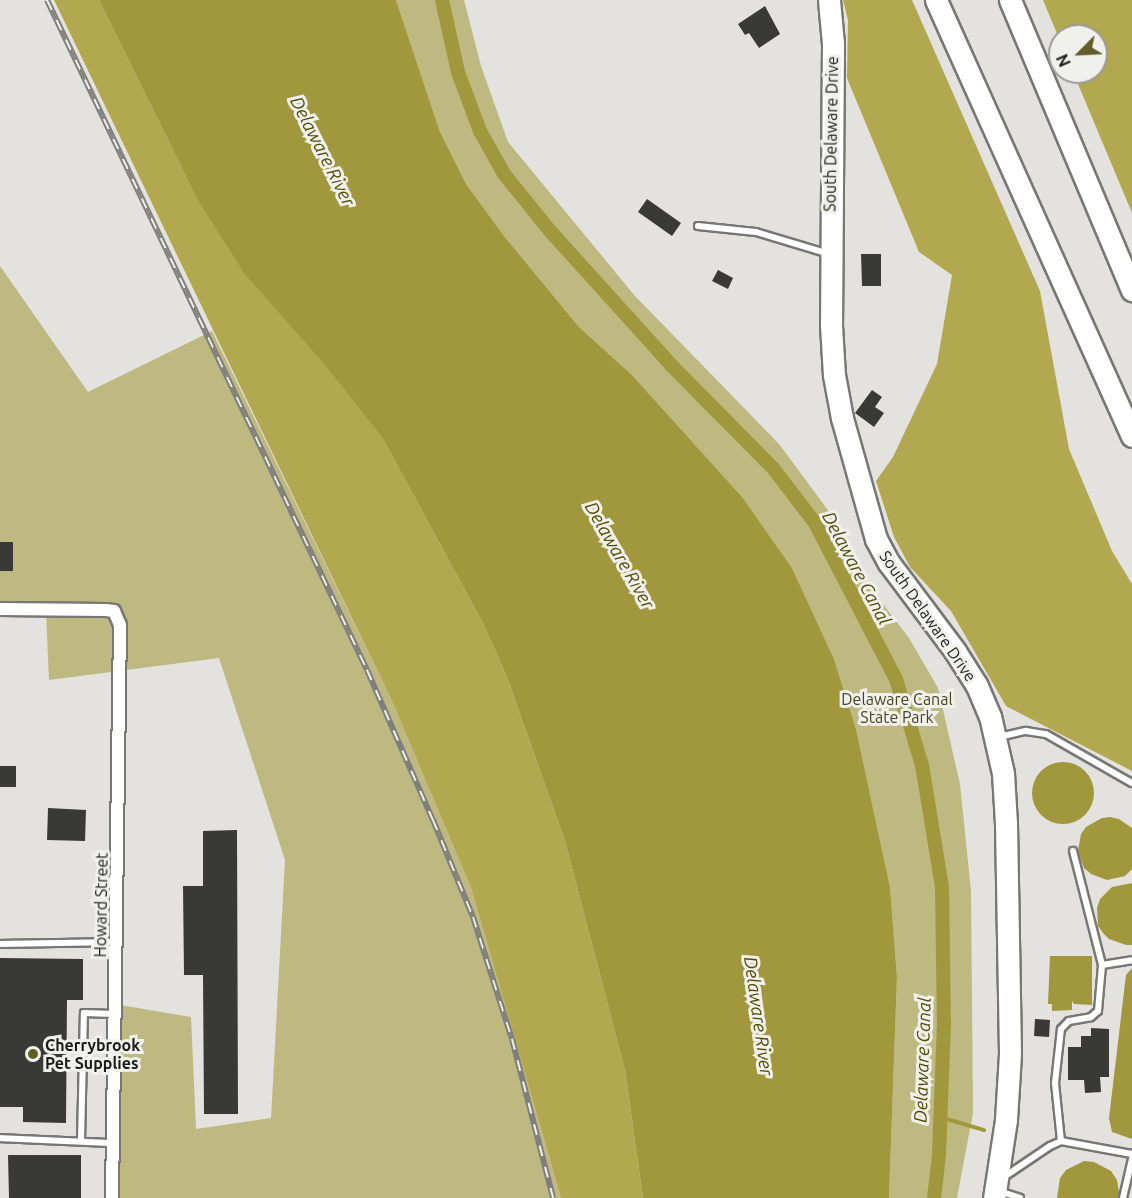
<!DOCTYPE html>
<html>
<head>
<meta charset="utf-8">
<style>
	body { margin:0 }
	#map { position:relative; width:1132px; height:1198px; overflow:hidden; background:#e3e2de; font-family:Ubuntu,sans-serif }
	div>[style] { position:absolute }
	[style*='--x'] { left:calc(var(--x)*1px); top:calc(var(--y)*1px); width:calc(var(--w)*1px); rotate:calc(var(--a)*1deg) }
	.green>* { inset:0; background:#beb981 }
	.forest>* { inset:0; background:#b2a84f }
	.water>* { inset:0; background:#a1973c }
	.round { border-radius:50% }
	.stream>* { height:4px; margin:-2px; padding:0 2px; transform-origin:2px; border-radius:2px; background:#a1973c }
	.canal>* { height:14px; margin:-7px; padding:0 7px; transform-origin:7px; border-radius:7px; background:#a1973c }
	.building>* { inset:0; background:#393936 }
	.roads { filter:drop-shadow(2px 0 #777773) drop-shadow(-2px 0 #777773) drop-shadow(0 2px #777773) drop-shadow(0 -2px #777773) }
	.lane>* { height:6px; margin:-3px; padding:0 3px; transform-origin:3px; border-radius:3px; background:#fff }
	.street>* { height:12px; margin:-6px; padding:0 6px; transform-origin:6px; border-radius:6px; background:#fff }
	.highway>* { height:21px; margin:-10.5px; padding:0 10.5px; transform-origin:10.5px; border-radius:10.5px; background:#fff }
	.rail>* { height:6px; margin-top:-3px; transform-origin:0; background:repeating-linear-gradient(90deg,#f0f0ec 0 11px,#807f7c 0 22px); box-sizing:border-box; border-block:2px solid #807f7c }
	.dots>* { width:16px; height:16px; translate:-50% -50%; box-sizing:border-box; border:3px solid #f0f0ec; border-radius:50% }
	span { translate:-50% -50%; white-space:nowrap; text-align:center; line-height:1.15; -webkit-text-stroke:6px #f0f0ec; paint-order:stroke }
	.street-label { font-size:16px; color:#1b1b19 }
	.park-label { font-size:16px; color:#49441e }
	.poi-label { font-size:16px; color:#1b1b19; font-weight:700 }
	.left { translate:0 -50%; text-align:left }
	.water-label { font-size:18px; color:#524b00; font-style:italic }
	.north { position:absolute; left:1048px; top:24px; width:60px; height:60px; box-sizing:border-box; background:#f0f0ec; border:2px solid #9b9b98; border-radius:50%; rotate:246deg; font-size:16px; font-weight:700; line-height:24px; text-align:center; color:#1b1b19 }
	.north::after { content:''; display:block; margin:auto; width:21px; height:27px; background:#625c29; clip-path:polygon(50% 0,100% 100%,50% 72%,0 100%) }
</style>
</head>
<body>
<div id="map">
	<div class="green">
		<div style="clip-path:polygon(396px 0,464px 0,481px 66px,508px 142px,635px 296px,779px 444px,830px 513px,869px 586px,909px 638px,938px 688px,960px 784px,971px 891px,973px 1113px,957px 1198px,889px 1198px,897px 977px,890px 887px,856px 729px,834px 659px,792px 568px,743px 498px,632px 375px,579px 327px,504px 236px,466px 184px,440px 132px)"></div>
		<div style="clip-path:polygon(0 266px,88px 392px,212px 331px,392px 701px,471px 888px,561px 1198px,113px 1198px,114px 1004px,191px 1017px,196px 1129px,271px 1118px,285px 860px,219px 658px,49px 680px,46px 612px,0 611px)"></div>
	</div>
	<div class="forest">
		<div style="clip-path:polygon(54px 0,99px 0,196px 197px,383px 439px,483px 623px,507px 677px,565px 841px,625px 1070px,643px 1198px,561px 1198px,471px 888px,392px 701px)"></div>
		<div style="clip-path:polygon(843px 0,912px 0,1040px 291px,1069px 449px,1112px 551px,1132px 584px,1132px 771px,1006px 706px,951px 611px,910px 567px,894px 537px,876px 481px,893px 457px,937px 364px,952px 275px,919px 252px,847px 78px,848px 20px)"></div>
		<div style="clip-path:polygon(1043px 0,1132px 0,1132px 213px,1073px 72px,1096px 72px,1096px 36px,1060px 36px,1060px 41px)"></div>
	</div>
	<div class="water">
		<div style="clip-path:polygon(99px 0,396px 0,440px 132px,466px 184px,504px 236px,579px 327px,632px 375px,743px 498px,792px 568px,834px 659px,856px 729px,890px 887px,897px 977px,889px 1198px,643px 1198px,625px 1070px,565px 841px,507px 677px,483px 623px,383px 439px,326px 366px,244px 273px,196px 197px)"></div>
		<div class="round" style="left:1032px;top:762px;width:62px;height:62px"></div>
		<div style="clip-path:polygon(1110px 817px,1119px 819px,1132px 828px,1132px 869px,1125px 876px,1107px 880px,1091px 874px,1084px 868px,1078px 851px,1081px 834px,1086px 827px,1102px 818px)"></div>
		<div style="clip-path:polygon(1132px 883px,1132px 945px,1126px 945px,1109px 939px,1103px 933px,1098px 926px,1097px 908px,1100px 899px,1112px 887px)"></div>
		<div style="clip-path:polygon(1050px 956px,1092px 956px,1092px 1005px,1074px 1004px,1072px 1001px,1072px 1010px,1052px 1011px,1052px 1004px,1048px 1004px)"></div>
		<div style="clip-path:polygon(1132px 968px,1132px 1139px,1112px 1132px,1109px 1118px,1126px 975px)"></div>
		<div style="clip-path:polygon(1084px 1161px,1094px 1162px,1111px 1171px,1117px 1180px,1120px 1198px,1057px 1198px,1060px 1178px,1066px 1170px)"></div>
	</div>
	<div class="stream">
		<div style="--x:940;--y:1117;--w:46;--a:16.5"></div>
	</div>
	<div class="canal">
		<div style="--x:442;--y:0;--w:74;--a:77.5"></div>
		<div style="--x:458;--y:72;--w:63;--a:69.6"></div>
		<div style="--x:480;--y:131;--w:49;--a:60.8"></div>
		<div style="--x:504;--y:174;--w:75;--a:51"></div>
		<div style="--x:551;--y:232;--w:181;--a:47.9"></div>
		<div style="--x:672;--y:366;--w:144;--a:45.3"></div>
		<div style="--x:773;--y:468;--w:69;--a:52.6"></div>
		<div style="--x:815;--y:523;--w:176;--a:62.6"></div>
		<div style="--x:896;--y:679;--w:90;--a:73.2"></div>
		<div style="--x:922;--y:765;--w:124;--a:80.7"></div>
		<div style="--x:942;--y:887;--w:136;--a:89.2"></div>
		<div style="--x:944;--y:1023;--w:132;--a:92.2"></div>
		<div style="--x:939;--y:1155;--w:43;--a:96.6"></div>
	</div>
	<div class="building">
		<div style="clip-path:polygon(765px 6px,780px 34px,759px 48px,749px 33px,745px 35px,738px 24px)"></div>
		<div style="clip-path:polygon(647px 199px,681px 223px,672px 236px,638px 212px)"></div>
		<div style="clip-path:polygon(861px 254px,881px 254px,881px 286px,862px 286px)"></div>
		<div style="clip-path:polygon(718px 270px,733px 278px,728px 289px,712px 281px)"></div>
		<div style="clip-path:polygon(872px 390px,882px 397px,875px 407px,884px 413px,874px 427px,855px 413px)"></div>
		<div style="clip-path:polygon(0 542px,13px 542px,13px 571px,0 571px)"></div>
		<div style="clip-path:polygon(0 766px,16px 766px,16px 787px,0 787px)"></div>
		<div style="clip-path:polygon(48px 808px,86px 810px,85px 841px,47px 840px)"></div>
		<div style="clip-path:polygon(237px 830px,238px 1114px,204px 1114px,203px 975px,184px 975px,183px 886px,203px 886px,203px 831px)"></div>
		<div style="clip-path:polygon(0 958px,83px 959px,83px 1000px,67px 1000px,66px 1123px,23px 1122px,23px 1107px,0 1107px)"></div>
		<div style="clip-path:polygon(1035px 1019px,1050px 1020px,1049px 1037px,1034px 1036px)"></div>
		<div style="clip-path:polygon(1091px 1028px,1109px 1029px,1109px 1077px,1100px 1077px,1101px 1092px,1085px 1093px,1084px 1080px,1068px 1080px,1068px 1047px,1081px 1047px,1081px 1036px,1091px 1036px)"></div>
		<div style="clip-path:polygon(8px 1155px,81px 1155px,81px 1198px,9px 1198px)"></div>
	</div>
	<div class="roads">
		<div class="lane">
			<div style="--x:698;--y:226;--w:58;--a:5.9"></div>
			<div style="--x:756;--y:232;--w:76;--a:16.8"></div>
			<div style="--x:999;--y:737;--w:28;--a:-13"></div>
			<div style="--x:1026;--y:731;--w:20;--a:9"></div>
			<div style="--x:1046;--y:734;--w:99;--a:29.7"></div>
			<div style="--x:1073;--y:851;--w:118;--a:75.7"></div>
			<div style="--x:0;--y:944;--w:116;--a:-1"></div>
			<div style="--x:0;--y:1138;--w:112;--a:2.6"></div>
			<div style="--x:81;--y:1141;--w:128;--a:-88.7"></div>
			<div style="--x:84;--y:1013;--w:30;--a:2"></div>
			<div style="--x:1061;--y:1141;--w:58;--a:-95.9"></div>
			<div style="--x:1055;--y:1083;--w:54;--a:-83.7"></div>
			<div style="--x:1061;--y:1029;--w:11;--a:-45"></div>
			<div style="--x:1069;--y:1021;--w:22;--a:-10"></div>
			<div style="--x:1091;--y:1017;--w:9;--a:-41"></div>
			<div style="--x:1098;--y:1011;--w:46;--a:-85"></div>
			<div style="--x:1102;--y:965;--w:30;--a:-9"></div>
			<div style="--x:1004;--y:1177;--w:55;--a:-34"></div>
			<div style="--x:1050;--y:1146;--w:12;--a:-24"></div>
			<div style="--x:1061;--y:1141;--w:72;--a:10.4"></div>
			<div style="--x:999;--y:1191;--w:22;--a:18"></div>
			<div style="--x:1123;--y:1198;--w:40;--a:-77"></div>
		</div>
		<div class="street">
			<div style="--x:0;--y:609;--w:106;--a:0.5"></div>
			<div style="--x:106;--y:610;--w:8;--a:7"></div>
			<div style="--x:114;--y:611;--w:15;--a:67"></div>
			<div style="--x:120;--y:625;--w:573;--a:90.8"></div>
		</div>
		<div class="highway">
			<div style="--x:829;--y:0;--w:44;--a:84.8"></div>
			<div style="--x:833;--y:44;--w:281;--a:90.4"></div>
			<div style="--x:831;--y:325;--w:50;--a:86.6"></div>
			<div style="--x:834;--y:375;--w:44;--a:79.5"></div>
			<div style="--x:842;--y:418;--w:126;--a:74.3"></div>
			<div style="--x:876;--y:539;--w:27;--a:62"></div>
			<div style="--x:889;--y:563;--w:110;--a:53.1"></div>
			<div style="--x:955;--y:651;--w:41;--a:57.8"></div>
			<div style="--x:977;--y:686;--w:33;--a:67"></div>
			<div style="--x:990;--y:716;--w:58;--a:77.2"></div>
			<div style="--x:1003;--y:773;--w:51;--a:86.6"></div>
			<div style="--x:1006;--y:824;--w:230;--a:89"></div>
			<div style="--x:1010;--y:1054;--w:66;--a:93.5"></div>
			<div style="--x:1006;--y:1120;--w:79;--a:98.7"></div>
			<div style="--x:936;--y:0;--w:478;--a:65.8"></div>
			<div style="--x:1010;--y:0;--w:315;--a:67.2"></div>
		</div>
	</div>
	<div class="rail">
		<div style="--x:47;--y:0;--w:742;--a:64.47"></div>
		<div style="--x:367;--y:670;--w:164;--a:66.3"></div>
		<div style="--x:433;--y:820;--w:105;--a:67.6"></div>
		<div style="--x:473;--y:917;--w:128;--a:72.3"></div>
		<div style="--x:512;--y:1039;--w:164;--a:75.5"></div>
	</div>
	<div class="dots">
		<div style="left:33px;top:1054px;background:#625c29"></div>
	</div>
	<div class="street-label">
		<span style="left:831px;top:134px;rotate:-89deg">South Delaware Drive</span>
		<span style="left:928px;top:616px;rotate:55deg">South Delaware Drive</span>
		<span style="left:101px;top:905px;rotate:-89deg">Howard Street</span>
	</div>
	<div class="park-label">
		<span style="left:897px;top:708px">Delaware Canal<br>State Park</span>
	</div>
	<div class="poi-label">
		<span class="left" style="left:45px;top:1054px">Cherrybrook<br>Pet Supplies</span>
	</div>
	<div class="water-label">
		<span style="left:323px;top:151px;rotate:63deg">Delaware River</span>
		<span style="left:620px;top:555px;rotate:60deg">Delaware River</span>
		<span style="left:857px;top:568px;rotate:62deg">Delaware Canal</span>
		<span style="left:759px;top:1016px;rotate:82deg">Delaware River</span>
		<span style="left:922px;top:1060px;rotate:-88deg">Delaware Canal</span>
	</div>
	<div class="north">N</div>
</div>
</body>
</html>
